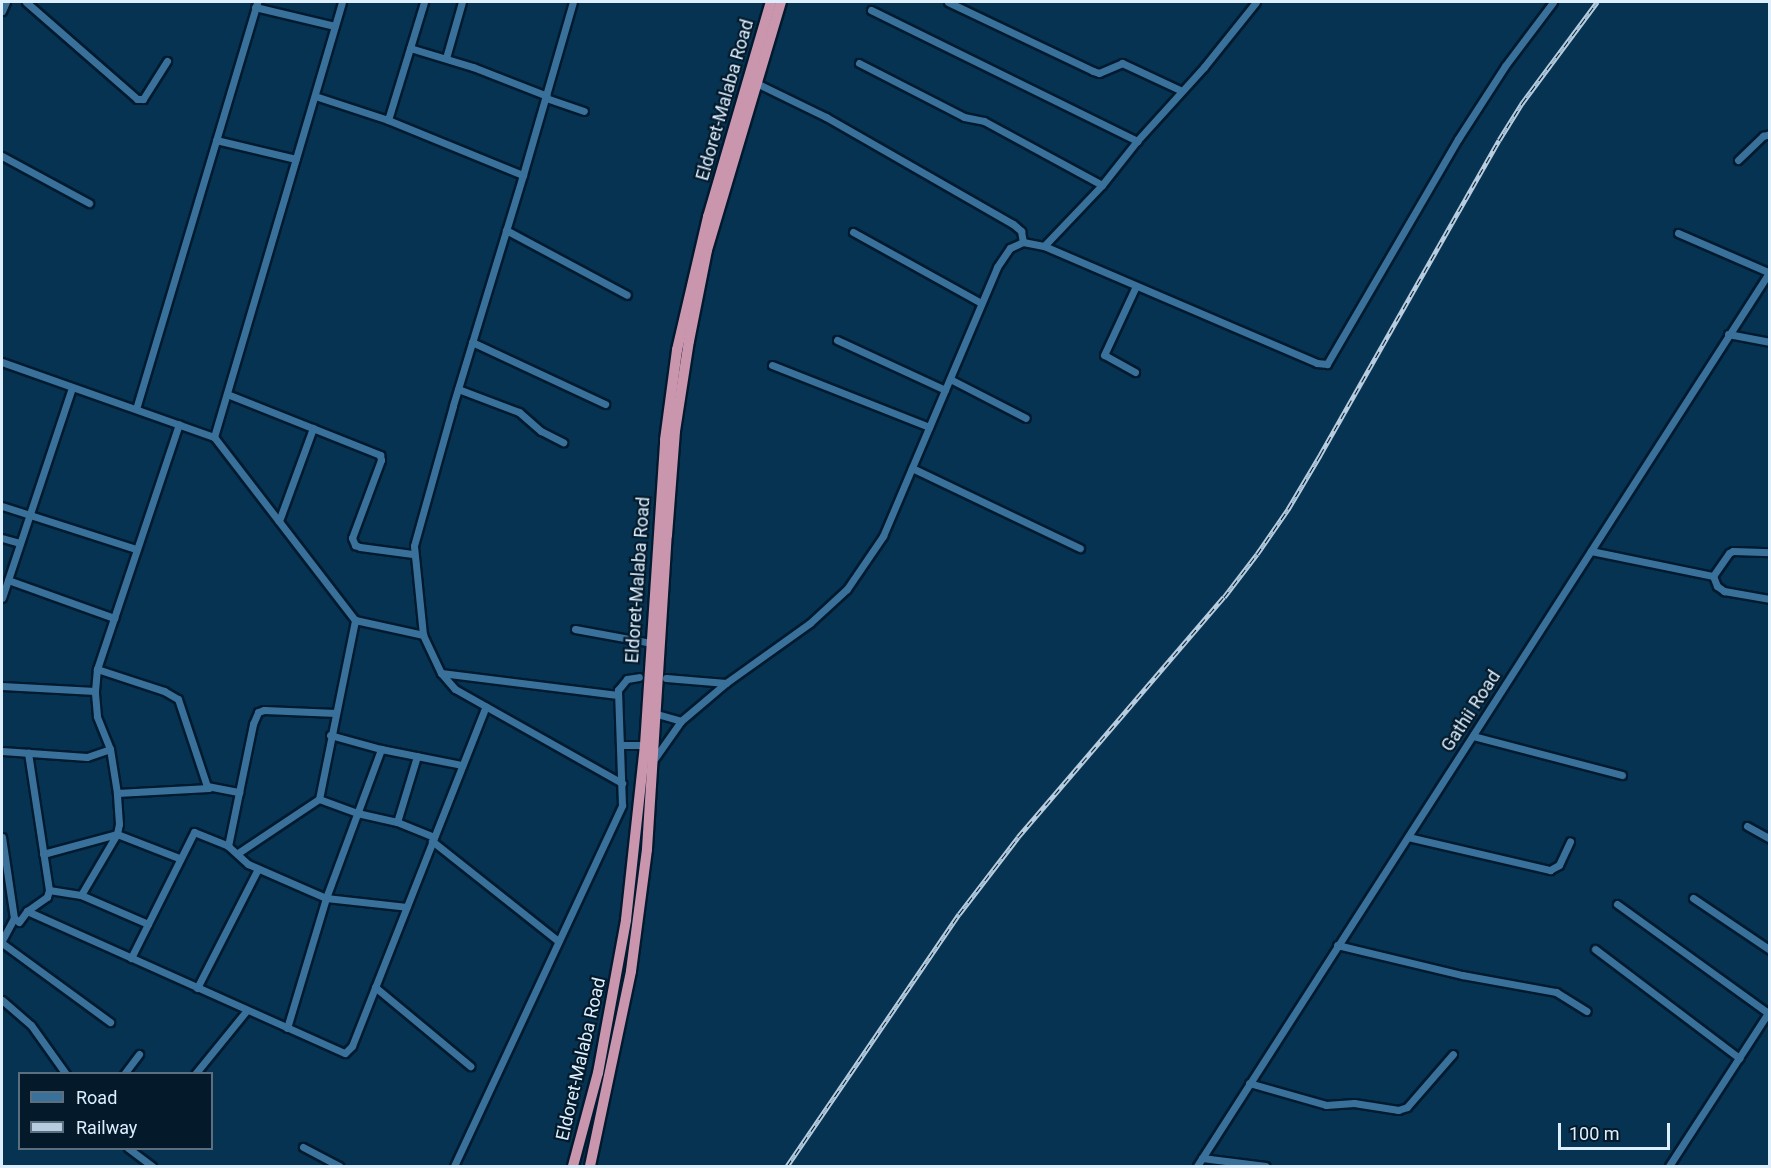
<!DOCTYPE html>
<html>
<head>
<meta charset="utf-8">
<style>
	body { margin:0 }
	#map { position:relative; width:1771px; height:1168px; overflow:hidden; background:#063351; font-family:Roboto,sans-serif }
	div>[style] { position:absolute }
	[style*='--x'] { left:calc(var(--x)*1px); top:calc(var(--y)*1px); width:calc(var(--w)*1px); rotate:calc(var(--a)*1deg) }
	.roads { filter:drop-shadow(2px 0 #001a2f) drop-shadow(-2px 0 #001a2f) drop-shadow(0 2px #001a2f) drop-shadow(0 -2px #001a2f) }
	.minor>* { height:7px; margin:-3.5px; padding:0 3.5px; transform-origin:3.5px; border-radius:3.5px; background:#3a719b }
	.trunk>* { height:10px; margin:-5px; padding:0 5px; transform-origin:5px; border-radius:5px; background:#c996ae }
	.rail>* { height:4.5px; margin-top:-2.25px; transform-origin:0; background:repeating-linear-gradient(90deg,#041a2b 0 7px,#b7cddf 0 14px); box-sizing:border-box; border-block:2px solid #b7cddf }
	span { translate:-50% -50%; white-space:nowrap; text-align:center; line-height:1.15; -webkit-text-stroke:4.5px #041a2b; paint-order:stroke }
	.street-label { font-size:18px; color:#ddeefd }
	.frame { position:absolute; inset:0; border:3px solid #ddeefd; pointer-events:none }
	.legend { position:absolute; left:18px; top:1072px; width:195px; height:78px; box-sizing:border-box; background:#041a2b; border:2px solid #5b6f7f; margin:0; padding:8px 10px; list-style:none; font-size:18px; color:#ddeefd }
	.legend li { display:flex; align-items:center; gap:12px; height:30px }
	.legend b { width:30px; border:2px solid #5b6f7f }
	.scale { position:absolute; left:1558px; top:1123px; width:112px; height:27px; box-sizing:border-box; border:3px solid #ddeefd; border-top:0; padding-left:8px; font-size:18px; line-height:21px; white-space:nowrap; color:#ddeefd; -webkit-text-stroke:4px #041a2b; paint-order:stroke }
</style>
</head>
<body>
<div id="map">
	<div class="roads">
		<div class="minor">
			<div style="--x:26;--y:2;--w:147;--a:41.1"></div>
			<div style="--x:137;--y:99;--w:6;--a:0"></div>
			<div style="--x:143;--y:99;--w:45;--a:-57.7"></div>
			<div style="--x:948;--y:2;--w:161;--a:25.4"></div>
			<div style="--x:1093;--y:71;--w:6;--a:18"></div>
			<div style="--x:1099;--y:73;--w:25;--a:-23"></div>
			<div style="--x:1122;--y:63;--w:66;--a:25"></div>
			<div style="--x:255;--y:7;--w:82;--a:13.4"></div>
			<div style="--x:871;--y:10;--w:297;--a:26.2"></div>
			<div style="--x:2;--y:11;--w:10;--a:-66"></div>
			<div style="--x:410;--y:48;--w:66;--a:16.8"></div>
			<div style="--x:473;--y:67;--w:79;--a:21.4"></div>
			<div style="--x:446;--y:58;--w:58;--a:-74.1"></div>
			<div style="--x:859;--y:63;--w:118;--a:27.2"></div>
			<div style="--x:964;--y:117;--w:20;--a:11"></div>
			<div style="--x:984;--y:121;--w:134;--a:28.5"></div>
			<div style="--x:756;--y:83;--w:78;--a:25.9"></div>
			<div style="--x:826;--y:117;--w:215;--a:29.8"></div>
			<div style="--x:1013;--y:224;--w:11;--a:41"></div>
			<div style="--x:1021;--y:231;--w:11;--a:80"></div>
			<div style="--x:315;--y:96;--w:77;--a:18.2"></div>
			<div style="--x:388;--y:120;--w:146;--a:22.2"></div>
			<div style="--x:523;--y:175;--w:180;--a:-73.9"></div>
			<div style="--x:546;--y:98;--w:40;--a:18.9"></div>
			<div style="--x:388;--y:120;--w:123;--a:-73"></div>
			<div style="--x:216;--y:140;--w:82;--a:13.4"></div>
			<div style="--x:2;--y:156;--w:99;--a:28.4"></div>
			<div style="--x:1738;--y:160;--w:35;--a:-44"></div>
			<div style="--x:1763;--y:136;--w:7;--a:-16"></div>
			<div style="--x:523;--y:175;--w:241;--a:106.9"></div>
			<div style="--x:453;--y:406;--w:145;--a:105.6"></div>
			<div style="--x:414;--y:546;--w:89;--a:84.2"></div>
			<div style="--x:423;--y:635;--w:42;--a:64.7"></div>
			<div style="--x:441;--y:673;--w:21;--a:49"></div>
			<div style="--x:455;--y:689;--w:192;--a:29.4"></div>
			<div style="--x:506;--y:230;--w:137;--a:28.2"></div>
			<div style="--x:853;--y:232;--w:146;--a:29"></div>
			<div style="--x:1678;--y:233;--w:98;--a:23.4"></div>
			<div style="--x:1044;--y:246;--w:84;--a:-46.4"></div>
			<div style="--x:1102;--y:185;--w:56;--a:-51.5"></div>
			<div style="--x:1137;--y:141;--w:100;--a:-47.8"></div>
			<div style="--x:1204;--y:67;--w:83;--a:-51.3"></div>
			<div style="--x:1728;--y:334;--w:43;--a:10.8"></div>
			<div style="--x:837;--y:340;--w:119;--a:24.8"></div>
			<div style="--x:472;--y:342;--w:147;--a:25"></div>
			<div style="--x:2;--y:362;--w:225;--a:19.5"></div>
			<div style="--x:214;--y:437;--w:231;--a:52.4"></div>
			<div style="--x:355;--y:620;--w:70;--a:12.4"></div>
			<div style="--x:772;--y:365;--w:169;--a:21.5"></div>
			<div style="--x:1135;--y:372;--w:35;--a:-151"></div>
			<div style="--x:1104;--y:355;--w:76;--a:-65.1"></div>
			<div style="--x:950;--y:379;--w:85;--a:27.2"></div>
			<div style="--x:458;--y:389;--w:65;--a:20.7"></div>
			<div style="--x:519;--y:412;--w:29;--a:41"></div>
			<div style="--x:541;--y:431;--w:25;--a:27"></div>
			<div style="--x:227;--y:394;--w:165;--a:21.7"></div>
			<div style="--x:380;--y:455;--w:5;--a:79"></div>
			<div style="--x:381;--y:460;--w:83;--a:110.4"></div>
			<div style="--x:352;--y:538;--w:8;--a:67"></div>
			<div style="--x:355;--y:545;--w:5;--a:22"></div>
			<div style="--x:360;--y:547;--w:53;--a:7.5"></div>
			<div style="--x:136;--y:409;--w:425;--a:-73.4"></div>
			<div style="--x:214;--y:437;--w:453;--a:-73.6"></div>
			<div style="--x:912;--y:468;--w:186;--a:25.5"></div>
			<div style="--x:2;--y:506;--w:141;--a:17.8"></div>
			<div style="--x:279;--y:521;--w:99;--a:-69.9"></div>
			<div style="--x:2;--y:538;--w:18;--a:16"></div>
			<div style="--x:1591;--y:551;--w:125;--a:11.6"></div>
			<div style="--x:1713;--y:576;--w:28;--a:-55"></div>
			<div style="--x:1729;--y:553;--w:4;--a:-27"></div>
			<div style="--x:1733;--y:551;--w:37;--a:2"></div>
			<div style="--x:1713;--y:576;--w:11;--a:68"></div>
			<div style="--x:1717;--y:586;--w:9;--a:36"></div>
			<div style="--x:1724;--y:591;--w:47;--a:9.9"></div>
			<div style="--x:8;--y:580;--w:113;--a:19.7"></div>
			<div style="--x:2;--y:598;--w:222;--a:-71.6"></div>
			<div style="--x:575;--y:629;--w:77;--a:10.4"></div>
			<div style="--x:97;--y:669;--w:71;--a:18.2"></div>
			<div style="--x:164;--y:691;--w:16;--a:30"></div>
			<div style="--x:178;--y:699;--w:92;--a:71.6"></div>
			<div style="--x:207;--y:786;--w:33;--a:11"></div>
			<div style="--x:441;--y:673;--w:178;--a:7.1"></div>
			<div style="--x:666;--y:678;--w:60;--a:4.8"></div>
			<div style="--x:726;--y:683;--w:103;--a:-35.5"></div>
			<div style="--x:810;--y:623;--w:50;--a:-42.6"></div>
			<div style="--x:847;--y:589;--w:64;--a:-55.8"></div>
			<div style="--x:883;--y:536;--w:292;--a:-67"></div>
			<div style="--x:997;--y:267;--w:23;--a:-56"></div>
			<div style="--x:1010;--y:248;--w:14;--a:-25"></div>
			<div style="--x:1023;--y:242;--w:21;--a:11"></div>
			<div style="--x:1044;--y:246;--w:297;--a:23.2"></div>
			<div style="--x:1317;--y:363;--w:10;--a:6"></div>
			<div style="--x:1327;--y:364;--w:260;--a:-59.8"></div>
			<div style="--x:1458;--y:139;--w:87;--a:-57.2"></div>
			<div style="--x:1505;--y:66;--w:80;--a:-53.1"></div>
			<div style="--x:2;--y:686;--w:93;--a:3.1"></div>
			<div style="--x:657;--y:714;--w:25;--a:16"></div>
			<div style="--x:330;--y:735;--w:53;--a:15.4"></div>
			<div style="--x:381;--y:749;--w:83;--a:11.2"></div>
			<div style="--x:1473;--y:736;--w:154;--a:14.7"></div>
			<div style="--x:620;--y:745;--w:25;--a:0"></div>
			<div style="--x:2;--y:751;--w:85;--a:4"></div>
			<div style="--x:87;--y:757;--w:24;--a:-19"></div>
			<div style="--x:655;--y:758;--w:45;--a:-54.9"></div>
			<div style="--x:681;--y:721;--w:59;--a:-40.2"></div>
			<div style="--x:117;--y:793;--w:92;--a:-3.1"></div>
			<div style="--x:319;--y:799;--w:40;--a:20.2"></div>
			<div style="--x:357;--y:813;--w:41;--a:12.7"></div>
			<div style="--x:397;--y:822;--w:40;--a:22"></div>
			<div style="--x:397;--y:822;--w:69;--a:-73.1"></div>
			<div style="--x:1747;--y:826;--w:26;--a:29"></div>
			<div style="--x:2;--y:837;--w:82;--a:81.6"></div>
			<div style="--x:14;--y:918;--w:26;--a:118"></div>
			<div style="--x:1408;--y:837;--w:146;--a:13.1"></div>
			<div style="--x:1550;--y:870;--w:10;--a:-29"></div>
			<div style="--x:1559;--y:865;--w:26;--a:-65"></div>
			<div style="--x:432;--y:841;--w:161;--a:38.4"></div>
			<div style="--x:228;--y:846;--w:125;--a:-78.4"></div>
			<div style="--x:253;--y:724;--w:13;--a:-67"></div>
			<div style="--x:258;--y:712;--w:6;--a:-18"></div>
			<div style="--x:264;--y:710;--w:72;--a:2.4"></div>
			<div style="--x:238;--y:853;--w:97;--a:-33.7"></div>
			<div style="--x:319;--y:799;--w:183;--a:-78.6"></div>
			<div style="--x:43;--y:854;--w:77;--a:-15.1"></div>
			<div style="--x:117;--y:834;--w:66;--a:21.2"></div>
			<div style="--x:49;--y:890;--w:32;--a:9"></div>
			<div style="--x:81;--y:895;--w:73;--a:23.4"></div>
			<div style="--x:81;--y:895;--w:71;--a:-59.5"></div>
			<div style="--x:117;--y:834;--w:10;--a:-79"></div>
			<div style="--x:119;--y:824;--w:31;--a:-94"></div>
			<div style="--x:117;--y:793;--w:45;--a:-99"></div>
			<div style="--x:110;--y:749;--w:35;--a:-112"></div>
			<div style="--x:97;--y:716;--w:25;--a:-95"></div>
			<div style="--x:95;--y:691;--w:22;--a:-85"></div>
			<div style="--x:97;--y:669;--w:258;--a:-71.5"></div>
			<div style="--x:1693;--y:898;--w:93;--a:34"></div>
			<div style="--x:1617;--y:904;--w:186;--a:35.8"></div>
			<div style="--x:27;--y:911;--w:348;--a:24.1"></div>
			<div style="--x:345;--y:1053;--w:10;--a:-45"></div>
			<div style="--x:352;--y:1046;--w:365;--a:-68.5"></div>
			<div style="--x:14;--y:918;--w:6;--a:39"></div>
			<div style="--x:19;--y:922;--w:14;--a:-54"></div>
			<div style="--x:27;--y:911;--w:24;--a:-35"></div>
			<div style="--x:47;--y:897;--w:7;--a:-74"></div>
			<div style="--x:49;--y:890;--w:139;--a:-98.7"></div>
			<div style="--x:2;--y:943;--w:134;--a:36.2"></div>
			<div style="--x:1337;--y:945;--w:129;--a:13.5"></div>
			<div style="--x:1462;--y:975;--w:96;--a:10.3"></div>
			<div style="--x:1556;--y:992;--w:36;--a:32"></div>
			<div style="--x:1595;--y:949;--w:181;--a:37.1"></div>
			<div style="--x:131;--y:958;--w:141;--a:-63.4"></div>
			<div style="--x:194;--y:832;--w:37;--a:22"></div>
			<div style="--x:228;--y:846;--w:27;--a:42"></div>
			<div style="--x:248;--y:864;--w:85;--a:23.6"></div>
			<div style="--x:326;--y:898;--w:81;--a:6.3"></div>
			<div style="--x:375;--y:987;--w:124;--a:39.7"></div>
			<div style="--x:197;--y:988;--w:134;--a:-62.9"></div>
			<div style="--x:2;--y:1000;--w:38;--a:41"></div>
			<div style="--x:31;--y:1025;--w:60;--a:54.5"></div>
			<div style="--x:287;--y:1028;--w:136;--a:-73.3"></div>
			<div style="--x:326;--y:898;--w:159;--a:-69.7"></div>
			<div style="--x:124;--y:1074;--w:25;--a:-53"></div>
			<div style="--x:195;--y:1074;--w:82;--a:-50.9"></div>
			<div style="--x:1249;--y:1083;--w:80;--a:15.9"></div>
			<div style="--x:1326;--y:1105;--w:28;--a:-4"></div>
			<div style="--x:1354;--y:1103;--w:45;--a:9"></div>
			<div style="--x:1398;--y:1110;--w:9;--a:-18"></div>
			<div style="--x:1407;--y:1107;--w:70;--a:-49"></div>
			<div style="--x:303;--y:1147;--w:41;--a:27.8"></div>
			<div style="--x:128;--y:1148;--w:30;--a:37"></div>
			<div style="--x:1202;--y:1158;--w:64;--a:7.1"></div>
			<div style="--x:454;--y:1166;--w:398;--a:-65"></div>
			<div style="--x:622;--y:805;--w:115;--a:-92"></div>
			<div style="--x:618;--y:690;--w:14;--a:-51"></div>
			<div style="--x:627;--y:679;--w:12;--a:-9"></div>
			<div style="--x:1197;--y:1166;--w:1063;--a:-57.37"></div>
			<div style="--x:1669;--y:1166;--w:186;--a:-57.1"></div>
		</div>
		<div class="trunk">
			<div style="--x:573;--y:1166;--w:96;--a:-75"></div>
			<div style="--x:598;--y:1073;--w:156;--a:-79.6"></div>
			<div style="--x:626;--y:920;--w:176;--a:-83.8"></div>
			<div style="--x:645;--y:745;--w:306;--a:-86.2"></div>
			<div style="--x:665;--y:440;--w:91;--a:-82.4"></div>
			<div style="--x:677;--y:350;--w:137;--a:-76.9"></div>
			<div style="--x:708;--y:217;--w:224;--a:-73.7"></div>
			<div style="--x:590;--y:1166;--w:199;--a:-78.1"></div>
			<div style="--x:631;--y:971;--w:123;--a:-82.5"></div>
			<div style="--x:647;--y:849;--w:315;--a:-86.4"></div>
			<div style="--x:667;--y:535;--w:104;--a:-85.6"></div>
			<div style="--x:675;--y:431;--w:91;--a:-81.2"></div>
			<div style="--x:689;--y:341;--w:93;--a:-78.8"></div>
			<div style="--x:707;--y:250;--w:259;--a:-73.4"></div>
		</div>
	</div>
	<div class="rail">
		<div style="--x:787;--y:1166;--w:305;--a:-55.7"></div>
		<div style="--x:959;--y:914;--w:97;--a:-52.5"></div>
		<div style="--x:1018;--y:837;--w:316;--a:-49.4"></div>
		<div style="--x:1224;--y:597;--w:54;--a:-52.5"></div>
		<div style="--x:1257;--y:554;--w:55;--a:-55.4"></div>
		<div style="--x:1288;--y:509;--w:63;--a:-59.3"></div>
		<div style="--x:1320;--y:455;--w:362;--a:-60.4"></div>
		<div style="--x:1499;--y:140;--w:44;--a:-58.1"></div>
		<div style="--x:1522;--y:103;--w:126;--a:-53.4"></div>
	</div>
	<div class="street-label">
		<span style="left:725px;top:100px;rotate:-74deg">Eldoret-Malaba Road</span>
		<span style="left:638px;top:580px;rotate:-86deg">Eldoret-Malaba Road</span>
		<span style="left:1471px;top:711px;rotate:-57deg">Gathii Road</span>
		<span style="left:581px;top:1059px;rotate:-77deg">Eldoret-Malaba Road</span>
	</div>
	<div class="frame"></div>
	<ul class="legend">
	<li><b style="height:8px;background:#3a719b"></b>Road</li>
	<li><b style="height:8px;background:#b7cddf"></b>Railway</li>
	</ul>
	<div class="scale">100 m</div>
</div>
</body>
</html>
